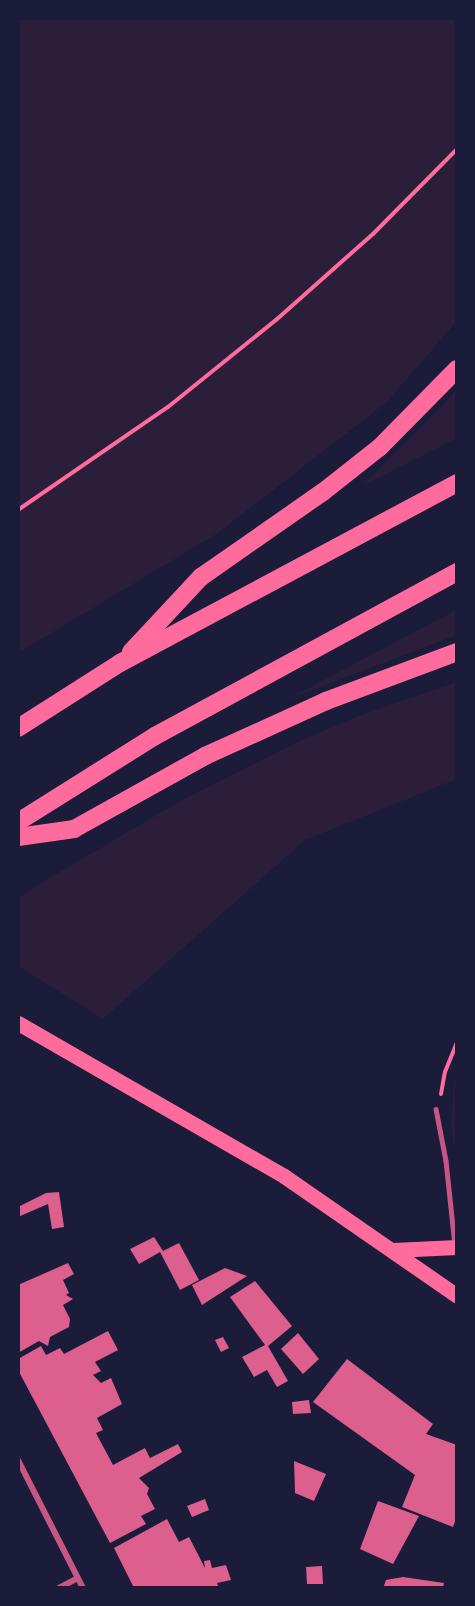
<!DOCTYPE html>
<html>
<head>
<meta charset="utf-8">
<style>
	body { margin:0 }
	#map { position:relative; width:475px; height:1606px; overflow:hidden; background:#1b1b3a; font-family:"Roboto Condensed",sans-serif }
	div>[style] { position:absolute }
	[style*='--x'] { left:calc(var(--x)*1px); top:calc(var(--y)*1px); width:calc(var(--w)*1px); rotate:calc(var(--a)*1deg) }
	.green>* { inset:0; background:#2a1e3b }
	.building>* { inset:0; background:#dd5f8e }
	.path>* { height:4px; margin:-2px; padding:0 2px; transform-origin:2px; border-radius:2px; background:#ff6b9d }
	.service>* { height:4.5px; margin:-2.25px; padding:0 2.25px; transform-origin:2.25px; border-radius:2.25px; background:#c65784 }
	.minor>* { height:6px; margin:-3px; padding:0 3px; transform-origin:3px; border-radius:3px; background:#c65784 }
	.primary>* { height:15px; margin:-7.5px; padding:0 7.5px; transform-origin:7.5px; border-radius:7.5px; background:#ff6b9d }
	.motorway>* { height:18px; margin:-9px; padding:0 9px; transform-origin:9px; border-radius:9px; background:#ff6b9d }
	span { translate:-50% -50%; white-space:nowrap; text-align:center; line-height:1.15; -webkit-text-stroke:4.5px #1b1b3a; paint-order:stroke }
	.frame { position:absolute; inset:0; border:20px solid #1b1b3a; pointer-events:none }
</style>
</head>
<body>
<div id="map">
	<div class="green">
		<div style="clip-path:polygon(18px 18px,457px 18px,457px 321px,387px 402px,218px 533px,18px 653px)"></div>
		<div style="clip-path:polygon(457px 389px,457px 438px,362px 486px,435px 413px)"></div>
		<div style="clip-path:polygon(457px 610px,457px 635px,286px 700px,452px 612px)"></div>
		<div style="clip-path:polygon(457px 682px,457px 779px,305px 840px,103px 1019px,18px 966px,18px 898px,46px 880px,182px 800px,295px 743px,361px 715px)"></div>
		<div style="clip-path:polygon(455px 1071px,457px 1073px,457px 1162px,451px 1126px)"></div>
	</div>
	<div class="building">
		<div style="clip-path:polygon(59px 1192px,64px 1227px,52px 1229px,48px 1204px,18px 1217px,18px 1207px,46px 1193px)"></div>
		<div style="clip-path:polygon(154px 1237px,163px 1251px,179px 1243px,199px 1280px,180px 1290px,160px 1252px,139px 1264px,130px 1249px)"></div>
		<div style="clip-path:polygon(68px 1263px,74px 1274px,63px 1280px,69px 1293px,66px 1295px,73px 1299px,63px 1305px,70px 1319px,69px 1327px,50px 1337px,48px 1346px,39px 1341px,18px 1353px,18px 1285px)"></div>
		<div style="clip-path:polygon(225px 1268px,247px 1276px,202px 1305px,192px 1285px)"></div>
		<div style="clip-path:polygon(255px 1281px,292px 1326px,268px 1346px,288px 1381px,277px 1387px,267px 1370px,254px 1377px,242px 1357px,265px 1345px,230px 1297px)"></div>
		<div style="clip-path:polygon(108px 1331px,118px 1350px,95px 1362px,101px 1371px,93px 1375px,101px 1383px,111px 1378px,122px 1404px,97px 1418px,103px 1430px,96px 1433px,113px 1465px,145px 1448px,150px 1458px,178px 1444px,182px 1452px,139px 1478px,149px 1488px,147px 1494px,155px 1509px,141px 1516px,146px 1524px,110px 1543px,18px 1370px,18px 1359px,41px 1346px,46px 1355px,60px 1348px,64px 1354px)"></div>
		<div style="clip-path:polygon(298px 1333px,319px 1359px,303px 1374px,281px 1349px)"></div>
		<div style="clip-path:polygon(223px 1337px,229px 1348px,221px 1352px,215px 1340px)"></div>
		<div style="clip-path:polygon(347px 1359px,433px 1424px,426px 1434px,457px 1445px,457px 1516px,453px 1527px,402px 1507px,415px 1475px,313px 1402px)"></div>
		<div style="clip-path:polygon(309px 1400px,311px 1413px,293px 1414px,292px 1402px)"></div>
		<div style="clip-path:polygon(294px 1461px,326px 1474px,314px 1501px,295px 1493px)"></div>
		<div style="clip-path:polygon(205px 1499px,209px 1510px,192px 1517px,187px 1506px)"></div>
		<div style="clip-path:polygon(378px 1501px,419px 1516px,393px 1564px,360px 1549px)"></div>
		<div style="clip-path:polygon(167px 1519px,179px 1542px,189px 1537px,205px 1568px,204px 1561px,210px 1560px,212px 1568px,226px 1565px,231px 1580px,217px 1583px,219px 1588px,134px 1588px,114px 1548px)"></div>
		<div style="clip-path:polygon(322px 1566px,323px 1584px,307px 1584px,306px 1567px)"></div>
		<div style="clip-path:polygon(403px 1577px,444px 1583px,443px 1588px,383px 1588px,386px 1580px)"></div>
	</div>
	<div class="path">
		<div style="--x:18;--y:510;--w:182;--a:-34.5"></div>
		<div style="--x:168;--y:407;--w:139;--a:-38.9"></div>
		<div style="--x:276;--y:320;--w:130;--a:-41.6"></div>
		<div style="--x:373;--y:234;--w:120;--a:-45.3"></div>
		<div style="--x:441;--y:1094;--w:22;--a:-80"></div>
		<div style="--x:445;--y:1072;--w:31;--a:-68"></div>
	</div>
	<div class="service">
		<div style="--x:436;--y:1109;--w:53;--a:79.1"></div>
		<div style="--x:446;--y:1161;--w:84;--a:83.9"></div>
	</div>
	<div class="minor">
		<div style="--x:18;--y:1460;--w:144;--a:63.1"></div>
		<div style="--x:59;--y:1588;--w:21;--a:-28"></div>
	</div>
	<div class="primary">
		<div style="--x:18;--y:1023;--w:307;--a:29.9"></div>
		<div style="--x:284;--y:1176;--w:211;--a:34.7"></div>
		<div style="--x:393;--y:1250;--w:64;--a:-2.7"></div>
	</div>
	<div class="motorway">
		<div style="--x:131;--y:652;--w:103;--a:-47"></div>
		<div style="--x:201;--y:577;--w:149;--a:-34.9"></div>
		<div style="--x:323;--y:492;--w:73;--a:-38.3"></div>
		<div style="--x:380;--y:447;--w:110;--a:-45.4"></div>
		<div style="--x:18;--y:728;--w:121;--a:-32.5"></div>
		<div style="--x:120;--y:663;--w:382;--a:-28.1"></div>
		<div style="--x:18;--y:822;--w:162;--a:-32.1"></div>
		<div style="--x:155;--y:736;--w:344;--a:-28.5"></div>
		<div style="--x:18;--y:837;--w:57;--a:-8.1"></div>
		<div style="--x:74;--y:829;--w:150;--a:-29.1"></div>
		<div style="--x:205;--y:756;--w:133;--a:-24.4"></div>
		<div style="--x:326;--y:701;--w:140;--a:-20.5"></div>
	</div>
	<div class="frame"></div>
</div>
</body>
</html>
